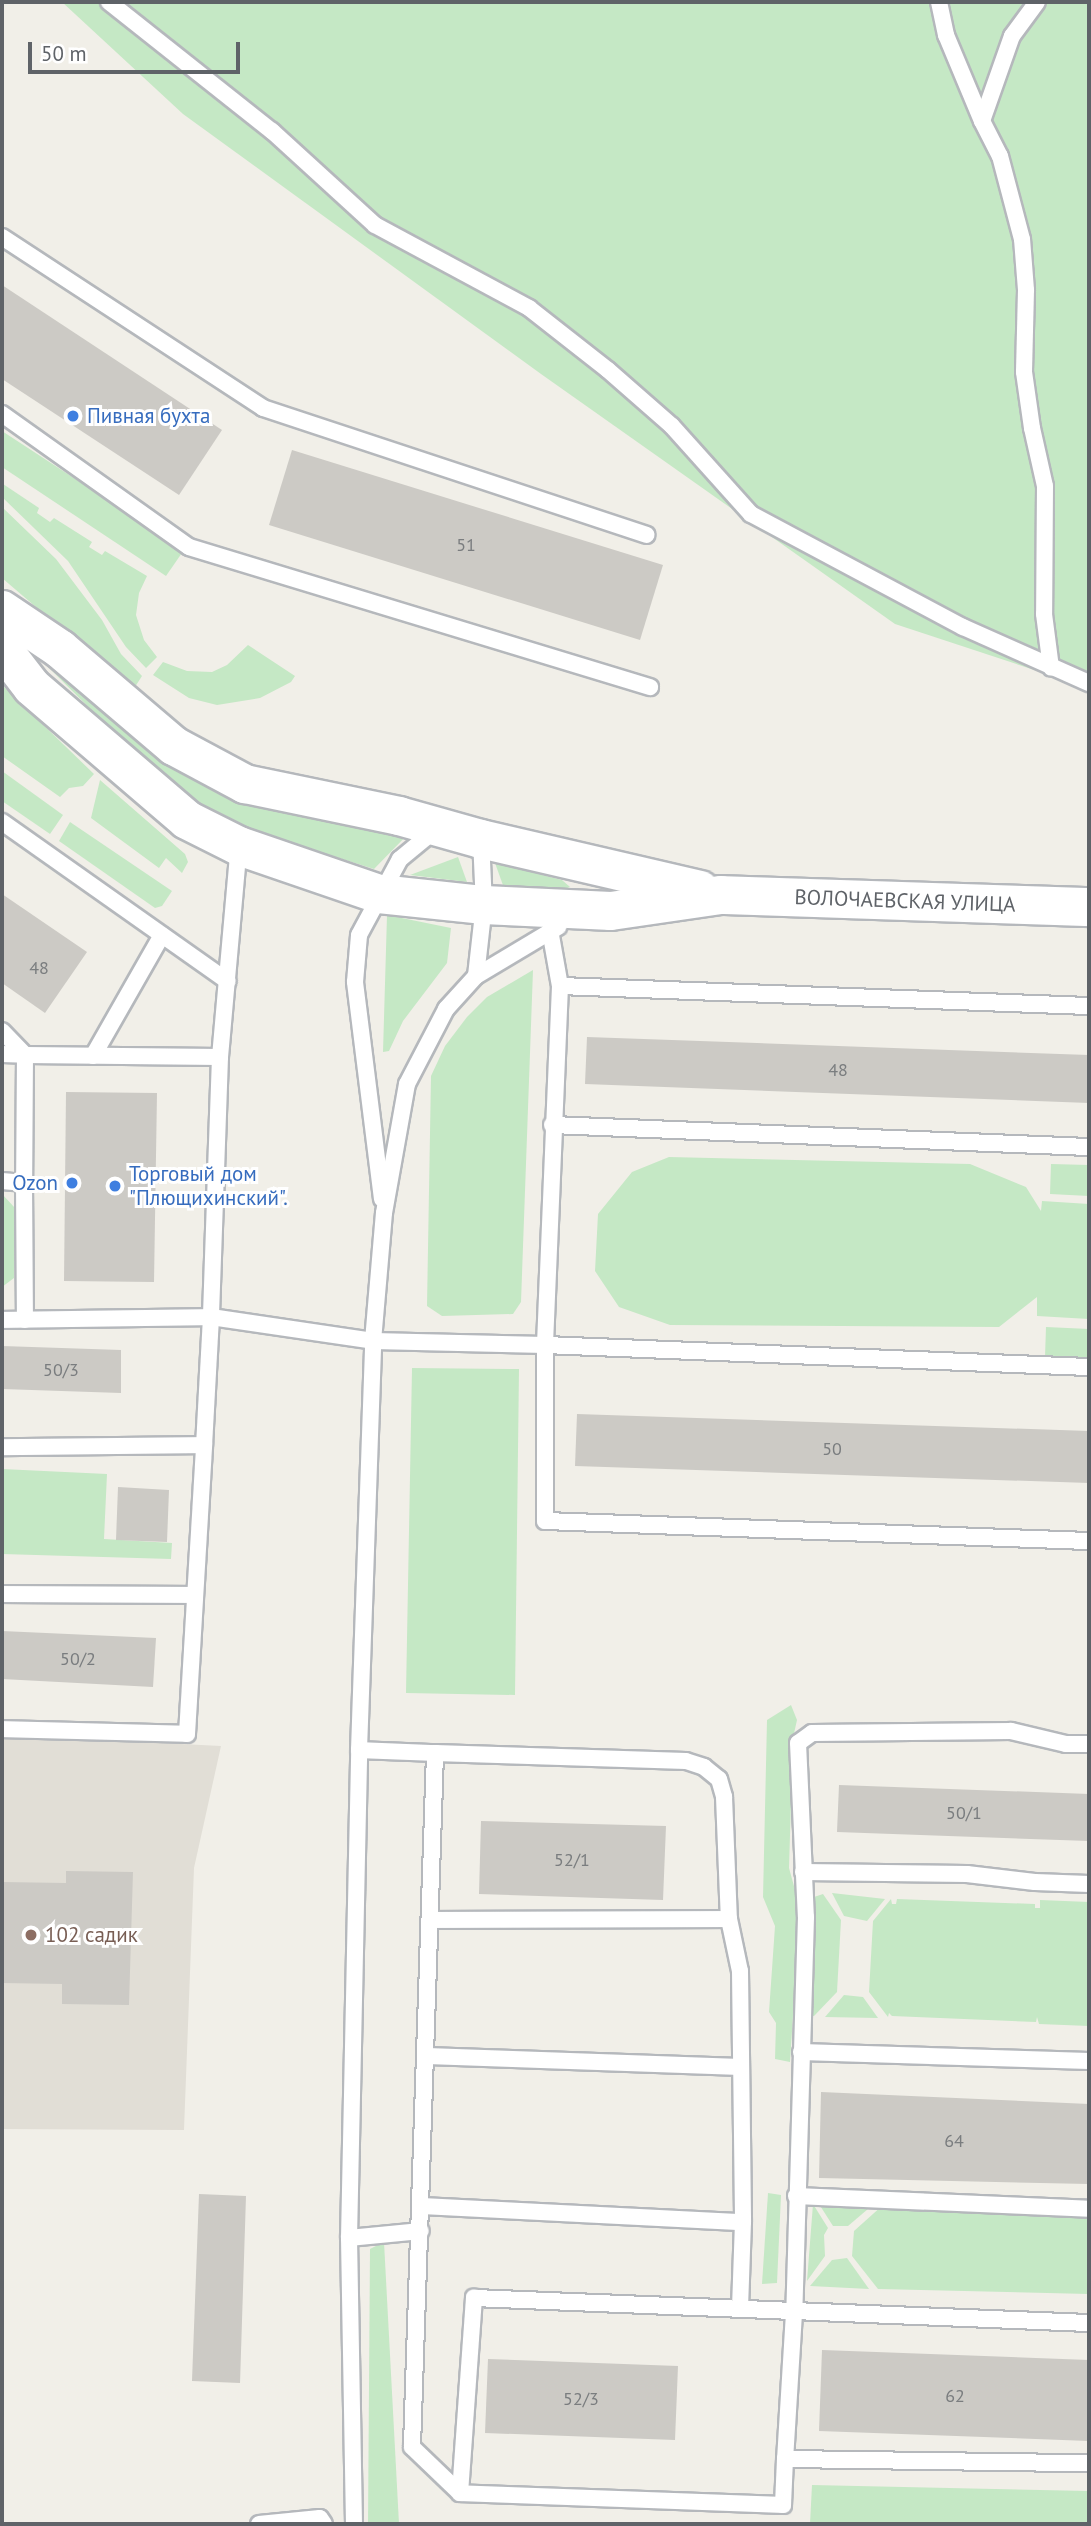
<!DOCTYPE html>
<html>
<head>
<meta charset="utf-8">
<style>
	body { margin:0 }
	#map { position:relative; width:1091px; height:2526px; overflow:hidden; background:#f1efe8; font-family:"PT Sans",sans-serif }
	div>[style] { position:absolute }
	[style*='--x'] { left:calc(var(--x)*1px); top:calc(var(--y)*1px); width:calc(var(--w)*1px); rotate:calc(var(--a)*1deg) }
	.education>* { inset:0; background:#e1ded6 }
	.green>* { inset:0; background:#c5e8c5 }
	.building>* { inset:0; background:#cccac5 }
	.roads { filter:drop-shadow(2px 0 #b5b8bc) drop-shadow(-2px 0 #b5b8bc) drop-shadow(0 2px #b5b8bc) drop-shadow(0 -2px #b5b8bc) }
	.lane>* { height:16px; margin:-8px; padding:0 8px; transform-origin:8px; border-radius:8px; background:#fff }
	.secondary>* { height:38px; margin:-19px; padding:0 19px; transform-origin:19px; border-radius:19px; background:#fff }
	.dots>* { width:19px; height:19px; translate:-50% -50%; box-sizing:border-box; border:4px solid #fff; border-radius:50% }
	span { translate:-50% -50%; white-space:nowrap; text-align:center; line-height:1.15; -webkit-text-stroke:6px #fff; paint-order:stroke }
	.number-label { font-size:18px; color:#7a7d7f }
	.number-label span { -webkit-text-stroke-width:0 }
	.shop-label { font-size:21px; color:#366cbe }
	.left { translate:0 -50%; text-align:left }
	.right { translate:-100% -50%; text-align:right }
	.street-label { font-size:21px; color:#5f6368 }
	.education-label { font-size:21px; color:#785e54 }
	.frame { position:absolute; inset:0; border:4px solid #5f6368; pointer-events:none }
	.scale { position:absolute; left:28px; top:42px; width:212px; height:32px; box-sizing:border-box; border:4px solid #5f6368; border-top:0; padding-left:9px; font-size:21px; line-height:24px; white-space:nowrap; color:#5f6368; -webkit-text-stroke:5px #fff; paint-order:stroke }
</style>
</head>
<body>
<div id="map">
	<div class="education">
		<div style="clip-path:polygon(2px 1735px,221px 1746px,194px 1868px,184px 2130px,2px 2129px)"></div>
	</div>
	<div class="green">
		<div style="clip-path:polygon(62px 2px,1089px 2px,1089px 688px,895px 624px,541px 374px,183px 114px)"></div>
		<div style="clip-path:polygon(2px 431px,184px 550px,166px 576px,2px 467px)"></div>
		<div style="clip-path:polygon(3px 484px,39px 508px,37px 513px,50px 522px,54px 518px,92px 542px,89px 547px,102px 555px,105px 551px,147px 576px,139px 593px,136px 615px,144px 640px,157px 657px,146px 668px,126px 647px,68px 561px,2px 497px)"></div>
		<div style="clip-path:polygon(2px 507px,56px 559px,102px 620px,121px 654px,142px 676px,133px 690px,2px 578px)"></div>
		<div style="clip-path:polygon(248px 645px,295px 676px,291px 682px,260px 698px,217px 705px,189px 698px,153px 675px,163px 662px,187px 671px,212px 672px,227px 665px)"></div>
		<div style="clip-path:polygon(33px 652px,175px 769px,234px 801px,410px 832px,374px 869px,231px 824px,171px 789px)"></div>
		<div style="clip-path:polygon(2px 685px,94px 774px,83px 786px,69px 788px,60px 797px,2px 756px)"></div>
		<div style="clip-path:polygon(2px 771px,63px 815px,50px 834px,2px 801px)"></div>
		<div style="clip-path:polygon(100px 780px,185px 854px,188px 862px,182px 873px,166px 858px,159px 868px,91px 818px)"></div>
		<div style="clip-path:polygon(70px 822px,172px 891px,162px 906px,155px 908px,59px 841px)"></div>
		<div style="clip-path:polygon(458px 857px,467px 882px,410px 875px)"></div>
		<div style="clip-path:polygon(495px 863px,562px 880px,570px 887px,556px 892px,504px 888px)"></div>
		<div style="clip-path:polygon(387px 915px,451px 928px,447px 963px,403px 1021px,389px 1051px,383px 1052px)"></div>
		<div style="clip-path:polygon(533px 970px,521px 1302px,513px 1314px,442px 1316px,427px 1306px,431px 1076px,445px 1046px,467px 1017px,487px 997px)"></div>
		<div style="clip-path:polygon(669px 1157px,970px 1164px,1026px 1187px,1041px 1211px,1042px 1201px,1089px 1204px,1089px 1319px,1037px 1316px,1037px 1297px,999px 1327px,670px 1325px,619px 1307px,595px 1271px,598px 1214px,632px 1172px)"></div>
		<div style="clip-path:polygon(1051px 1164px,1089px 1165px,1089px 1196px,1050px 1194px)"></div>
		<div style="clip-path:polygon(2px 1194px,15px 1208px,14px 1278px,2px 1287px)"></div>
		<div style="clip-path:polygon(1046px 1327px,1089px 1329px,1089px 1357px,1045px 1357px)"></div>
		<div style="clip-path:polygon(412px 1368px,519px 1369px,515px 1695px,406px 1693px)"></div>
		<div style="clip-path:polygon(2px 1469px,107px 1474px,104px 1539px,172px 1543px,171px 1559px,2px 1554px)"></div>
		<div style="clip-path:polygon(791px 1705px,797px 1720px,793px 1738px,789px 1868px,800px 1908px,790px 2062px,775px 2059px,776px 2023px,769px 2012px,775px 1926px,763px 1897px,767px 1720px)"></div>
		<div style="clip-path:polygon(832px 1893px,885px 1899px,867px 1921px,844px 1916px)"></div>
		<div style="clip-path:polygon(823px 1894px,841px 1920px,837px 1992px,814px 2016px,809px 2015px,814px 1897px)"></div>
		<div style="clip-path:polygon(891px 1899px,892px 1904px,896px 1904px,897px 1899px,1035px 1904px,1035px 1908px,1040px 1908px,1040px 1900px,1089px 1902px,1089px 2026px,1039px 2024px,1037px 2017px,1036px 2022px,892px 2016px,889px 2013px,888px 2017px,869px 1992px,873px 1921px)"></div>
		<div style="clip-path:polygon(844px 1995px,863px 1997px,878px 2018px,825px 2017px)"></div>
		<div style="clip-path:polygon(768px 2193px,781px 2195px,777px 2283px,762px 2284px)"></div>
		<div style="clip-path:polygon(875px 2203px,848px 2226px,833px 2226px,819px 2204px)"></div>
		<div style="clip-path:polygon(813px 2204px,828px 2228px,824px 2235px,825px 2256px,807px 2281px)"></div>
		<div style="clip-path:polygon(883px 2205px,1089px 2211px,1089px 2294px,878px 2289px,852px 2256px,854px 2231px)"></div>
		<div style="clip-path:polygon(384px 2242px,399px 2524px,368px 2524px,370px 2249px)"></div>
		<div style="clip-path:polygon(847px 2258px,869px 2289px,810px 2286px,832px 2260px)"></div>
		<div style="clip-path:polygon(812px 2485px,1089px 2491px,1089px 2524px,810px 2524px)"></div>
	</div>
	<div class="building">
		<div style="clip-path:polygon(2px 285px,222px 430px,179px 495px,2px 379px)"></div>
		<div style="clip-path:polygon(292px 450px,663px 565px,640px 640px,269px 525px)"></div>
		<div style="clip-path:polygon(2px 894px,87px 952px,45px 1013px,2px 983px)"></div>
		<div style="clip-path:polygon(587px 1037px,1089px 1055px,1089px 1103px,585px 1084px)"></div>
		<div style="clip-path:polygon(66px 1092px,157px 1093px,154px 1282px,64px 1281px)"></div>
		<div style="clip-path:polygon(2px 1346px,121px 1350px,121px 1393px,2px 1389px)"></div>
		<div style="clip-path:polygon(577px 1414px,1089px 1431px,1089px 1483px,575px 1466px)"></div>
		<div style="clip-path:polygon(118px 1487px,169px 1490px,167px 1542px,116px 1540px)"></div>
		<div style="clip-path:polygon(2px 1631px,156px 1638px,153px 1687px,2px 1679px)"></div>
		<div style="clip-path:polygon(839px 1785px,1089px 1794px,1089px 1841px,837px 1832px)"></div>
		<div style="clip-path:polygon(481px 1821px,666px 1826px,663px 1900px,479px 1894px)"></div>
		<div style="clip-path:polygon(66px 1871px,133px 1872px,129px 2005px,62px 2004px,62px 1984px,2px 1983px,2px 1882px,66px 1883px)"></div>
		<div style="clip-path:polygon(821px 2092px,1089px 2104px,1089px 2184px,819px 2178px)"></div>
		<div style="clip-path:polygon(199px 2194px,246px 2196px,240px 2383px,192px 2381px)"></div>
		<div style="clip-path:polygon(822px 2350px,1089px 2360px,1089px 2441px,819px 2431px)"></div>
		<div style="clip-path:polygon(488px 2359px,678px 2366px,675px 2440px,485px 2433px)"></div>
	</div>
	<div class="roads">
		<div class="lane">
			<div style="--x:109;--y:2;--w:208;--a:38.4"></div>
			<div style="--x:272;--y:131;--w:139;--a:42.4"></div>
			<div style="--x:375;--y:225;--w:175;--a:28.3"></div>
			<div style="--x:529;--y:308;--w:100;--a:38.1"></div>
			<div style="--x:608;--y:370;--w:85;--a:41.2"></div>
			<div style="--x:672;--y:426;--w:118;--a:48.1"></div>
			<div style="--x:751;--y:514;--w:240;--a:28.1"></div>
			<div style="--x:963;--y:627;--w:138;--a:24"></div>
			<div style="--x:939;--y:2;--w:34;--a:78"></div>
			<div style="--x:946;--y:35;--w:93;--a:67.3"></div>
			<div style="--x:982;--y:121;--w:39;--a:63"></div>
			<div style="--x:1000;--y:156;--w:86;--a:75.2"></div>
			<div style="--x:1022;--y:239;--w:51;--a:85.5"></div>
			<div style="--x:1026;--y:290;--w:82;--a:91.4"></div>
			<div style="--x:1024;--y:372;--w:57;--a:81.9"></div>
			<div style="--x:1032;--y:428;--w:59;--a:77.4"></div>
			<div style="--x:1045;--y:486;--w:128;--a:90.4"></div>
			<div style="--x:1044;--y:614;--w:54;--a:82.6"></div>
			<div style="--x:982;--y:121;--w:90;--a:-70.6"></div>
			<div style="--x:1012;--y:36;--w:42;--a:-53.7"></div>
			<div style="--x:2;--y:237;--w:312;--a:33.2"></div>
			<div style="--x:263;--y:408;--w:404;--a:18.3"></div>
			<div style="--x:2;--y:414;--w:229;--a:35.4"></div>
			<div style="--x:189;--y:547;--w:482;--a:16.9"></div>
			<div style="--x:2;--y:822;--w:276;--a:35.2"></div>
			<div style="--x:550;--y:930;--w:57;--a:79.9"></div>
			<div style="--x:560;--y:986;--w:359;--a:92.4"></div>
			<div style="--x:545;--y:1345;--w:544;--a:2.32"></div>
			<div style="--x:476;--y:976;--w:96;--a:-30.9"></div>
			<div style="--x:560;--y:986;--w:529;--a:2.17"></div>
			<div style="--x:2;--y:1031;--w:33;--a:46"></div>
			<div style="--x:25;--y:1055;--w:195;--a:0.6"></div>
			<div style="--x:220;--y:1057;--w:260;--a:92"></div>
			<div style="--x:211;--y:1317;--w:164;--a:8.4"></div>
			<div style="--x:373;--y:1341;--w:172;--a:1.3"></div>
			<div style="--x:545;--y:1345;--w:176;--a:90"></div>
			<div style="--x:545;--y:1521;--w:544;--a:2.11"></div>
			<div style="--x:2;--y:1054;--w:23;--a:2"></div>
			<div style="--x:25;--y:1055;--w:128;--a:90.4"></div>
			<div style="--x:24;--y:1183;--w:22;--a:-175"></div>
			<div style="--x:93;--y:1056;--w:139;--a:-60.3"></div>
			<div style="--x:220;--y:1057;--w:212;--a:-84.9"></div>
			<div style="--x:552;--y:1125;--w:537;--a:2.35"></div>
			<div style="--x:24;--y:1183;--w:137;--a:89.6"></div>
			<div style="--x:382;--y:1199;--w:219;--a:-97.1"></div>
			<div style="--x:355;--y:982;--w:47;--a:-85.1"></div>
			<div style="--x:359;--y:935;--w:86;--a:-61.7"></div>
			<div style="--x:400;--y:859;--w:45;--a:-39.6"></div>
			<div style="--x:2;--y:1320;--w:209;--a:-0.8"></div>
			<div style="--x:211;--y:1317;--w:128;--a:93.1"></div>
			<div style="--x:204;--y:1445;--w:202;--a:179.4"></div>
			<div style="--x:2;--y:1594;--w:192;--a:0.3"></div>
			<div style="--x:2;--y:1729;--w:185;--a:1.5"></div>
			<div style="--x:187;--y:1734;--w:289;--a:-86.6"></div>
			<div style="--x:1089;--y:1744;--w:23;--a:180"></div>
			<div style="--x:1066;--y:1744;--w:57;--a:-166.7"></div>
			<div style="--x:1011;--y:1731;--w:199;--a:179.4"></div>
			<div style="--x:812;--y:1733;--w:17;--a:144"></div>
			<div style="--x:798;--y:1743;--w:174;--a:87.4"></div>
			<div style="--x:806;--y:1917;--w:396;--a:91.7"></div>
			<div style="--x:794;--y:2313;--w:146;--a:93.5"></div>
			<div style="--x:785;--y:2459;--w:304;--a:0.8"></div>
			<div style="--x:359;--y:1750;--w:76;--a:2.3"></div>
			<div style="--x:435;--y:1753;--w:694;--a:91.9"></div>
			<div style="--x:412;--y:2447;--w:66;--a:43.8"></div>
			<div style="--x:435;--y:1753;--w:251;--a:1.8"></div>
			<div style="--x:686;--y:1761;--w:19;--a:18"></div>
			<div style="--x:704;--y:1767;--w:19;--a:39"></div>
			<div style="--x:719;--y:1779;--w:19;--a:74"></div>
			<div style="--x:724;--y:1797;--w:122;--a:87.7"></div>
			<div style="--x:729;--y:1919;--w:53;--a:78.1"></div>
			<div style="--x:740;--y:1971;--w:251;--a:89.3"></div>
			<div style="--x:743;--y:2222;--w:87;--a:92"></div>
			<div style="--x:803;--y:1872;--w:164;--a:0.7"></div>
			<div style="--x:967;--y:1874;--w:68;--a:6.7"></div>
			<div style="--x:1035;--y:1882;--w:54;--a:2.1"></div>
			<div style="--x:432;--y:1920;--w:297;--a:-0.2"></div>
			<div style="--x:801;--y:2052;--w:288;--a:1.8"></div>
			<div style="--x:427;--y:2056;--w:314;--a:2"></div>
			<div style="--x:796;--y:2196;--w:293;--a:2.5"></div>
			<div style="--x:422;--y:2206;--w:321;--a:2.9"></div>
			<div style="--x:349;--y:2238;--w:72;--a:-5.6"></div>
			<div style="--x:785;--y:2459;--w:46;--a:92.5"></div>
			<div style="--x:783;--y:2505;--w:323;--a:-177.9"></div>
			<div style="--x:460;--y:2493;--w:196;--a:-85.9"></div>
			<div style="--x:474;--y:2298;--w:616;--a:2.33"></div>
			<div style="--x:259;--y:2524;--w:61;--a:-5.6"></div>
			<div style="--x:320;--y:2518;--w:7;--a:56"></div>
			<div style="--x:354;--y:2524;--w:286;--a:-91"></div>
			<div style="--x:349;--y:2238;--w:488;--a:-88.8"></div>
			<div style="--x:359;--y:1750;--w:409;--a:-88"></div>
			<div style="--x:373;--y:1341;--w:128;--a:-85.1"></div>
			<div style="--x:384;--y:1213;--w:131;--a:-79.9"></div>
			<div style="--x:407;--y:1084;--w:85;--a:-62.5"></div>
			<div style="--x:446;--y:1009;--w:45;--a:-47.7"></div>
			<div style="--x:476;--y:976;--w:71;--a:-83.6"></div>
			<div style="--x:484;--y:905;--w:66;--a:-92.6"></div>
		</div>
		<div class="secondary">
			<div style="--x:2;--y:610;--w:70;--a:33.9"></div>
			<div style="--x:60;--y:649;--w:150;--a:40.4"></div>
			<div style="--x:174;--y:746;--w:81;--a:28.2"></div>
			<div style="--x:245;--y:784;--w:157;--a:11.7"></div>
			<div style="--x:399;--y:816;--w:85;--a:15.7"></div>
			<div style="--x:481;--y:839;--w:225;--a:13.1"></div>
			<div style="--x:2;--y:648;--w:49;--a:52.4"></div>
			<div style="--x:32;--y:687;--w:204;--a:40.6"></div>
			<div style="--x:187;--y:820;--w:58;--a:26.6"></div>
			<div style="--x:239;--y:846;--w:148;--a:18.9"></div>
			<div style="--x:379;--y:894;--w:106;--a:6"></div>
			<div style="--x:484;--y:905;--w:127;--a:2.7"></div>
			<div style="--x:611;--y:911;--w:111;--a:-8.3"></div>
			<div style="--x:721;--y:895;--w:368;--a:1.9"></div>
		</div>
	</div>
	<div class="dots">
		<div style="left:73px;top:416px;background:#3f7fe0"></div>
		<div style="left:72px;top:1183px;background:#3f7fe0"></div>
		<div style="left:115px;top:1186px;background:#3f7fe0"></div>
		<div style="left:31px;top:1935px;background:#8d6e63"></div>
	</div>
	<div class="number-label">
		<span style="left:466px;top:545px">51</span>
		<span style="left:39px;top:968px">48</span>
		<span style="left:838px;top:1070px">48</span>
		<span style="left:61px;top:1370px">50/3</span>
		<span style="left:832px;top:1449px">50</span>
		<span style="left:78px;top:1659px">50/2</span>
		<span style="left:964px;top:1813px">50/1</span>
		<span style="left:572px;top:1860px">52/1</span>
		<span style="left:954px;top:2141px">64</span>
		<span style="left:955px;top:2396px">62</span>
		<span style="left:581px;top:2399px">52/3</span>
	</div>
	<div class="shop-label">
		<span class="left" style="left:87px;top:416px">Пивная бухта</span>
		<span class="left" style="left:129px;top:1186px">Торговый дом<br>"Плющихинский".</span>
		<span class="right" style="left:58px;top:1183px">Ozon</span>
	</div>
	<div class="street-label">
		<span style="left:905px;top:901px;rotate:2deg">ВОЛОЧАЕВСКАЯ УЛИЦА</span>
	</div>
	<div class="education-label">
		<span class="left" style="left:45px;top:1935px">102 садик</span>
	</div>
	<div class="frame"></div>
	<div class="scale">50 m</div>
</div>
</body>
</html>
